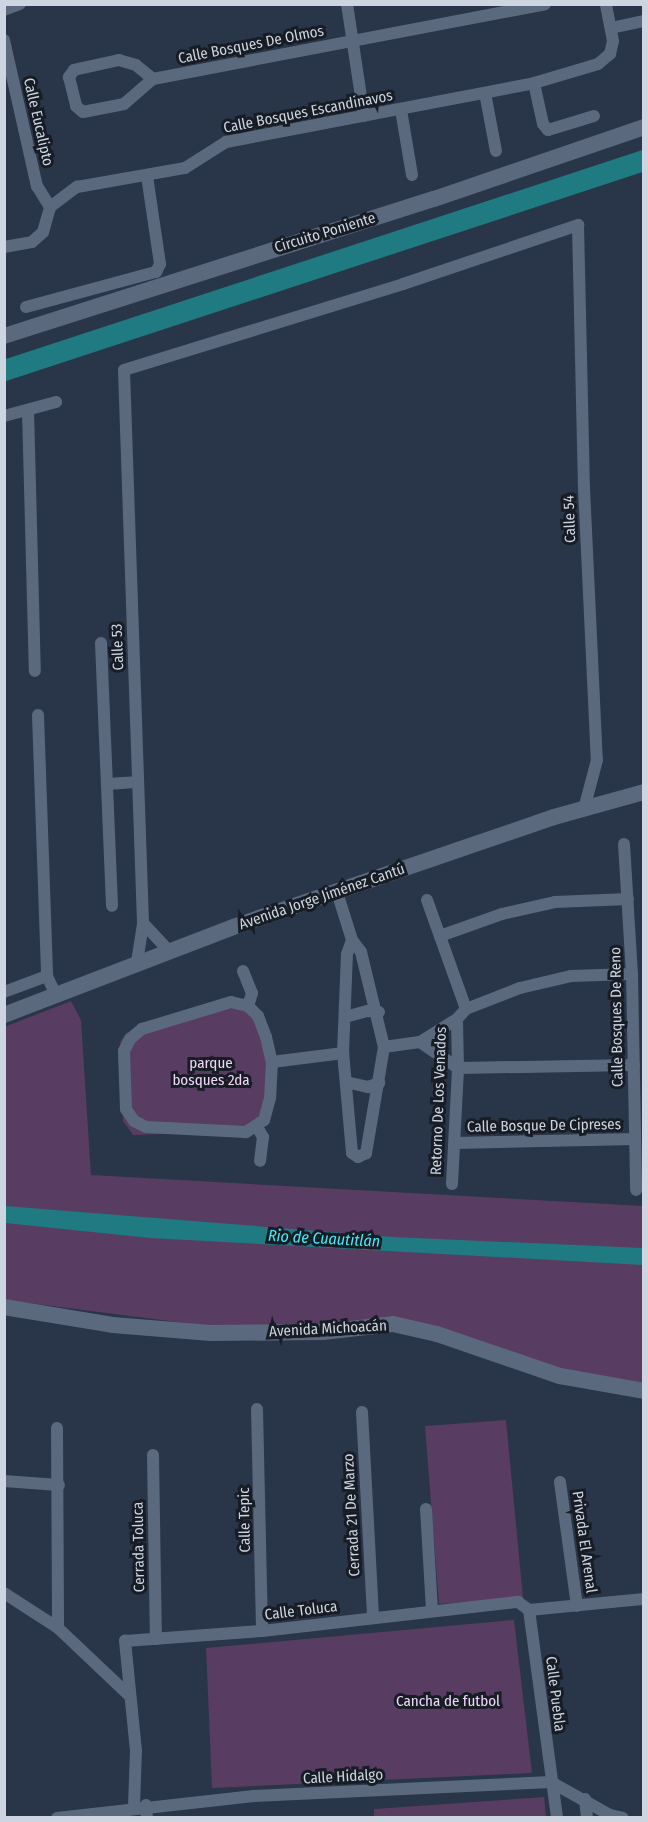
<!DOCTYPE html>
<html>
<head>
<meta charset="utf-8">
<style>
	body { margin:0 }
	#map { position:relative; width:648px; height:1822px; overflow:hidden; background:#293548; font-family:"Fira Sans Condensed",sans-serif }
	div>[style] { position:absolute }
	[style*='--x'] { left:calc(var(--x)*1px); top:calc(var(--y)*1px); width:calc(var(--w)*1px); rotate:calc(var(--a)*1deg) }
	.green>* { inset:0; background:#583c62 }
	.water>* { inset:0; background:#1f7a81 }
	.river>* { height:21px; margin:-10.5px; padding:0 10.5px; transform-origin:10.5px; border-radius:10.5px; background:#1f7a81 }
	.street>* { height:12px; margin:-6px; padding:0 6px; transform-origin:6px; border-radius:6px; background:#5b697e }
	.secondary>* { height:16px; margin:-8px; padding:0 8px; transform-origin:8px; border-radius:8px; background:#5b697e }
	span { translate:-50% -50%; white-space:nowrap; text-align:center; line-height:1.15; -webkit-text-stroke:6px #171c25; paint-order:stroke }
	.street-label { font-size:15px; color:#cdd5e1 }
	.park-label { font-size:15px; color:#f0d7f9 }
	.water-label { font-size:16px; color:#48ebf9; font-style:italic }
	.frame { position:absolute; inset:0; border:6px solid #cdd5e1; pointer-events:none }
</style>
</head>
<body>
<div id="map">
	<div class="green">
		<div style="clip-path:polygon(71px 1001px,81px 1020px,91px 1175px,643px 1206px,643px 1384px,564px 1370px,473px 1338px,324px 1324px,208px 1326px,5px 1300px,4px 1027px)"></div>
		<div style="clip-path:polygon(218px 1007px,242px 1008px,259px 1021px,265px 1038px,270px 1091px,252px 1131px,133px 1135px,123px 1121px,120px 1042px,126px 1033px)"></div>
		<div style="clip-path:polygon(506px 1420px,523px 1598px,439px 1604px,425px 1426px)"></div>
		<div style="clip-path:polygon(514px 1620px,532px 1773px,212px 1788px,206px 1648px)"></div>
		<div style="clip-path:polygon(544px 1797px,546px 1817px,374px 1817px,374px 1809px)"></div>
	</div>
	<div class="water">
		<div style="clip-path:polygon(5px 1206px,393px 1237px,643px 1248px,643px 1265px,150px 1238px,5px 1223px)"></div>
	</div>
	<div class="river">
		<div style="--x:4;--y:370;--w:674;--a:-18.17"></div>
	</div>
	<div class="street">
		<div style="--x:347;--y:4;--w:113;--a:81.4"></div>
		<div style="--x:4;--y:10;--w:17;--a:-21"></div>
		<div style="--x:611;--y:28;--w:34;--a:-12"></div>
		<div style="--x:4;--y:40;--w:150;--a:77.3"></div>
		<div style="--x:37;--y:186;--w:25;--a:58"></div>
		<div style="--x:153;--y:79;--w:22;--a:-141"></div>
		<div style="--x:136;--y:65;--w:18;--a:-164"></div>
		<div style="--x:119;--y:60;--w:46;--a:167.5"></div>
		<div style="--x:74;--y:70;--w:9;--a:126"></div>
		<div style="--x:69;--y:77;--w:30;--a:76"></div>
		<div style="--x:76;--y:106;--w:9;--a:41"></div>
		<div style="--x:83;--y:112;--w:42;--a:-11"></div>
		<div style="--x:124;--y:104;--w:38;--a:-41"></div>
		<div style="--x:153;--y:79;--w:399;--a:-10.8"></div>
		<div style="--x:534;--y:83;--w:42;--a:77.6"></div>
		<div style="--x:543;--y:124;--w:8;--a:50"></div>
		<div style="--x:548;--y:130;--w:48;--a:-16.9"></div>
		<div style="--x:485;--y:93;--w:59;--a:79.3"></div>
		<div style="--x:401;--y:110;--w:66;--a:80.4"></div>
		<div style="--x:4;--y:247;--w:28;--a:-10"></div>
		<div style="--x:32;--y:242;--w:15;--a:-42"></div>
		<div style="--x:43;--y:232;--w:26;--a:-74"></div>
		<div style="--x:50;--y:207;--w:34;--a:-37"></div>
		<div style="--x:77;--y:187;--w:110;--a:-10"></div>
		<div style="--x:185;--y:168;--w:49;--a:-32.4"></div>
		<div style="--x:226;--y:142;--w:314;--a:-10.8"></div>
		<div style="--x:534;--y:83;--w:67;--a:-16.5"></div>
		<div style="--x:598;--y:64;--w:16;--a:-40"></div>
		<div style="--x:610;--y:54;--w:13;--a:-77"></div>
		<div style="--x:613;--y:41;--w:38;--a:-101"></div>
		<div style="--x:26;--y:307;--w:135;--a:-15.1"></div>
		<div style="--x:156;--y:272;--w:9;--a:-63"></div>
		<div style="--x:160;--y:264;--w:89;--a:-98.4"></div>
		<div style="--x:28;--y:410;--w:261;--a:88.5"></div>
		<div style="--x:4;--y:416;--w:54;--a:-15.1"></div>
		<div style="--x:101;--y:643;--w:263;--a:87.6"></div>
		<div style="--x:38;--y:715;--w:261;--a:88"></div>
		<div style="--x:47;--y:976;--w:19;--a:65"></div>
		<div style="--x:108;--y:784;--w:27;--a:-4"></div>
		<div style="--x:624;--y:844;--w:130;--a:86.5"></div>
		<div style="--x:632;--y:974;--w:216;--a:88.9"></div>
		<div style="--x:337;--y:892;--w:50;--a:72.6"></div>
		<div style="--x:352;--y:940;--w:15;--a:53"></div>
		<div style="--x:361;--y:952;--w:98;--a:76.4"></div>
		<div style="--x:384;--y:1047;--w:108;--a:99.6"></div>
		<div style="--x:366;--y:1153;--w:9;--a:153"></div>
		<div style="--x:358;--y:1157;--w:7;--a:-146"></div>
		<div style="--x:352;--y:1153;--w:100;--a:-95.1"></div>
		<div style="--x:343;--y:1053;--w:99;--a:-87.7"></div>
		<div style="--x:347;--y:954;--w:15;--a:-70"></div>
		<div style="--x:427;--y:900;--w:116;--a:70.3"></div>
		<div style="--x:143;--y:923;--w:37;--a:47"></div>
		<div style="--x:440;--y:936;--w:66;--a:-19.5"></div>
		<div style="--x:502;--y:914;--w:54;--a:-12.8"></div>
		<div style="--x:555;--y:902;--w:73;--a:-2.4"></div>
		<div style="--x:137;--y:962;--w:39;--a:-81"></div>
		<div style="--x:143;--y:923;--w:553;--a:-91.97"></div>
		<div style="--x:124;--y:370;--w:292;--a:-17.1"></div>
		<div style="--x:403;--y:284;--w:185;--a:-18.6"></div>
		<div style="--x:578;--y:225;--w:263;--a:88.7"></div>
		<div style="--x:584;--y:488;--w:272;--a:87.3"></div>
		<div style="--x:597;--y:760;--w:51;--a:104.9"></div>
		<div style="--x:243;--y:971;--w:24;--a:68"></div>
		<div style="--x:252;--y:993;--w:14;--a:107"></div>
		<div style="--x:4;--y:992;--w:46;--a:-20.4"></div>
		<div style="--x:231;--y:1002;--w:17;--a:13"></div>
		<div style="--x:248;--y:1006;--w:14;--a:45"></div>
		<div style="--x:258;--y:1016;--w:22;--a:69"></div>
		<div style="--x:266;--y:1037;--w:26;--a:77"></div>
		<div style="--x:272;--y:1062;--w:36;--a:93"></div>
		<div style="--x:270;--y:1098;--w:23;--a:105"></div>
		<div style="--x:264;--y:1120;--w:22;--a:146"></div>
		<div style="--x:246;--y:1132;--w:100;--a:-177.1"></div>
		<div style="--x:146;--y:1127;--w:13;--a:-153"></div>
		<div style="--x:134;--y:1121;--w:14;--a:-124"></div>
		<div style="--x:126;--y:1109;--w:58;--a:-92"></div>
		<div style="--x:124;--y:1051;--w:13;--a:-63"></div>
		<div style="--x:130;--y:1039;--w:16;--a:-40"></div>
		<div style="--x:142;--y:1029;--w:93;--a:-16.9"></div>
		<div style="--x:345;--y:1017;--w:23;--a:-15"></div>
		<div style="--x:367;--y:1011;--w:12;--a:5"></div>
		<div style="--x:420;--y:1042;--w:46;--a:34.4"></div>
		<div style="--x:384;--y:1047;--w:36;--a:-8"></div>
		<div style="--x:420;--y:1042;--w:44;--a:-31.9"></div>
		<div style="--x:457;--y:1019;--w:13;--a:-48"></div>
		<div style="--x:466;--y:1009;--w:58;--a:-21.3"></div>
		<div style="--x:520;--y:988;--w:52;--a:-13.2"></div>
		<div style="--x:571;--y:976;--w:61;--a:-1.9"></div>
		<div style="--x:272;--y:1062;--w:72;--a:-7.2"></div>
		<div style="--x:458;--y:1068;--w:176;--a:-1"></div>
		<div style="--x:346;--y:1082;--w:23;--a:13"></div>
		<div style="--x:368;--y:1087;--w:12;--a:-20"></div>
		<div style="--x:257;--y:1127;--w:12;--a:59"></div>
		<div style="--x:263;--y:1137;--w:24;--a:97"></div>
		<div style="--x:455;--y:1143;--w:180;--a:-1.3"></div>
		<div style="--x:452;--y:1184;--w:116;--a:-87"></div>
		<div style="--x:458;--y:1068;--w:49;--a:-91.2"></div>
		<div style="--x:257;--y:1409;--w:222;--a:88.7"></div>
		<div style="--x:362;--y:1412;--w:204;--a:86.9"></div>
		<div style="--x:57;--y:1428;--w:200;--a:89.7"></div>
		<div style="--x:153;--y:1455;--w:184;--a:89.1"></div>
		<div style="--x:4;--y:1481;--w:55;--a:4.2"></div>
		<div style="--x:560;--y:1482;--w:125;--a:82.2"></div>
		<div style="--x:426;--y:1509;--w:101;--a:86.6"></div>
		<div style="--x:4;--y:1593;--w:64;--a:32.9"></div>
		<div style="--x:58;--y:1628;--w:99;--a:43.4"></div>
		<div style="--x:529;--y:1610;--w:210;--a:82.3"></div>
		<div style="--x:585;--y:1799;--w:19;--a:84"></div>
		<div style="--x:146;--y:1805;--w:13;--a:86"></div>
		<div style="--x:134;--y:1807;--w:56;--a:-88"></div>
		<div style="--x:136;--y:1751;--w:111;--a:-95.7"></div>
		<div style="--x:125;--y:1641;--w:137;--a:-4.2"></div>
		<div style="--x:262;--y:1631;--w:258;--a:-6.5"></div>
		<div style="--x:518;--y:1602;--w:14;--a:36"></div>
		<div style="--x:529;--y:1610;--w:116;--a:-5.5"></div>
		<div style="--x:57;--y:1818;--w:198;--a:-6.4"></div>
		<div style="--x:254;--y:1796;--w:297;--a:-2.7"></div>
		<div style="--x:551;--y:1782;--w:68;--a:29.2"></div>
		<div style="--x:610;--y:1815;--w:13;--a:13"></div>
	</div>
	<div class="secondary">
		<div style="--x:4;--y:336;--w:451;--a:-17.7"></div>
		<div style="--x:434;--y:199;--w:222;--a:-18.9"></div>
		<div style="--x:4;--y:1015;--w:245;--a:-21"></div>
		<div style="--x:233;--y:927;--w:339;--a:-18.9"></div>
		<div style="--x:554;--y:817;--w:93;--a:-15.5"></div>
		<div style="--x:4;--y:1307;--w:110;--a:9.4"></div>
		<div style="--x:113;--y:1325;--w:98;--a:4.7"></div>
		<div style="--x:211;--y:1333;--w:112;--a:-0.5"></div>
		<div style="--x:323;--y:1332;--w:70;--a:-6.5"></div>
		<div style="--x:393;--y:1324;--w:45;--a:12.8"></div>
		<div style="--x:437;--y:1334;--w:130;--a:18.9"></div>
		<div style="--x:560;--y:1376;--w:85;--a:10.1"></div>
	</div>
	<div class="street-label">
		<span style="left:251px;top:45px;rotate:-11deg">Calle Bosques De Olmos</span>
		<span style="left:308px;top:112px;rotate:-11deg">Calle Bosques Escandinavos</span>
		<span style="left:38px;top:122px;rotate:77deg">Calle Eucalipto</span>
		<span style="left:325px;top:233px;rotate:-17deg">Circuito Poniente</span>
		<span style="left:570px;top:519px;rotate:-92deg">Calle 54</span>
		<span style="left:118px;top:647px;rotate:-92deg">Calle 53</span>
		<span style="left:322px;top:897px;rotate:-19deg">Avenida Jorge Jiménez Cantú</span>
		<span style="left:617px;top:1017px;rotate:-91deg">Calle Bosques De Reno</span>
		<span style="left:439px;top:1101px;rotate:-88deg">Retorno De Los Venados</span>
		<span style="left:544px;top:1126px;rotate:-1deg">Calle Bosque De Cipreses</span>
		<span style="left:328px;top:1329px;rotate:-3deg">Avenida Michoacán</span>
		<span style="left:352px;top:1515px;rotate:-93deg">Cerrada 21 De Marzo</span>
		<span style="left:245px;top:1520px;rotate:-91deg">Calle Tepic</span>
		<span style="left:584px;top:1542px;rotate:82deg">Privada El Arenal</span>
		<span style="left:139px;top:1547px;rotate:-91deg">Cerrada Toluca</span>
		<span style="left:301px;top:1611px;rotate:-7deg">Calle Toluca</span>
		<span style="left:555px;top:1694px;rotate:83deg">Calle Puebla</span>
		<span style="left:343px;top:1777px;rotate:-3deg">Calle Hidalgo</span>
	</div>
	<div class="park-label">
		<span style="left:211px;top:1072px">parque<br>bosques 2da</span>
		<span style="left:448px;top:1702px">Cancha de futbol</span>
	</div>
	<div class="water-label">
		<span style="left:324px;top:1239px;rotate:3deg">Rio de Cuautitlán</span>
	</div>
	<div class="frame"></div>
</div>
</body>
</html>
